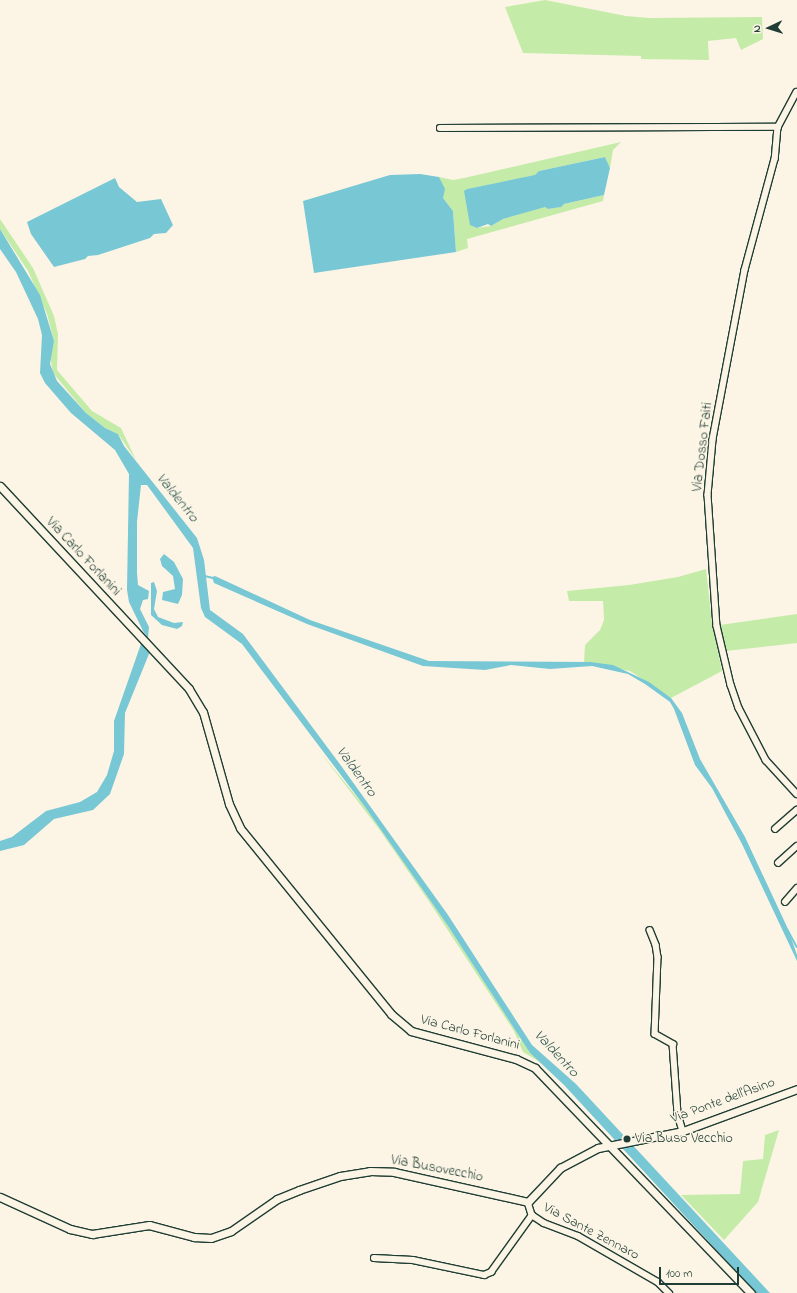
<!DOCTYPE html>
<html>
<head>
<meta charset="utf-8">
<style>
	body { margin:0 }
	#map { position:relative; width:797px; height:1293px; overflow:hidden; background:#fcf5e5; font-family:"Indie Flower",sans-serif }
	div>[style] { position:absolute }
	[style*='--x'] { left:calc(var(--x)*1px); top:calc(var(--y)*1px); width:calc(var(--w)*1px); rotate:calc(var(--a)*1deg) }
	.green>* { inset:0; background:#c4eca8 }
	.water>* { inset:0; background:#78c7d5 }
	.stream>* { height:1.5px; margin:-0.75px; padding:0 0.75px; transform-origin:0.75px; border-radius:0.75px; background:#78c7d5 }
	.roads { filter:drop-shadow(1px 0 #1f3d34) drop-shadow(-1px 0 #1f3d34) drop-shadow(0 1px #1f3d34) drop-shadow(0 -1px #1f3d34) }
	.minor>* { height:5.5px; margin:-2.75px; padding:0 2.75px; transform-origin:2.75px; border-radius:2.75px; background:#fcf5e5 }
	.tertiary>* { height:7px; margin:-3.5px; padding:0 3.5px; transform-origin:3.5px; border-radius:3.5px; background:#fcf5e5 }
	.secondary>* { height:7px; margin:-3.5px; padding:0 3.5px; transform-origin:3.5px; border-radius:3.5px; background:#fcf5e5 }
	.dots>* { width:11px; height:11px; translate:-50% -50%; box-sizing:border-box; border:2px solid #fcf5e5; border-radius:50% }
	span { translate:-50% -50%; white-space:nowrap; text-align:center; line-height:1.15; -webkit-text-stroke:3px #fcf5e5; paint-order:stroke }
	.street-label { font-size:14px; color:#1f3d34 }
	.poi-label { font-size:14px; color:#1f3d34 }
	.left { translate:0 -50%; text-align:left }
	.water-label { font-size:15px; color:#315954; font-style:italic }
	.north { position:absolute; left:749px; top:8px; width:40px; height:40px; -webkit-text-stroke:3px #fcf5e5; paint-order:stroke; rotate:266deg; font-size:11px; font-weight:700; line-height:16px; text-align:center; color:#1f3d34 }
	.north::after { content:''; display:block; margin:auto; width:14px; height:18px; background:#1f3d34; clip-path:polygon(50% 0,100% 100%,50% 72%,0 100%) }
	.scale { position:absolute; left:659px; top:1267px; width:80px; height:18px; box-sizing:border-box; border:2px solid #1f3d34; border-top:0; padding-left:5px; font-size:12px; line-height:14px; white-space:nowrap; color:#1f3d34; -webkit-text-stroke:3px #fcf5e5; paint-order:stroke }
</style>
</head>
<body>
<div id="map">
	<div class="green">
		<div style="clip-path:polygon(545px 0,626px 16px,649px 18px,762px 17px,763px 39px,741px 50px,736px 38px,708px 41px,709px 60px,641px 59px,641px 56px,523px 53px,505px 7px)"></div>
		<div style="clip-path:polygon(621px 142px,613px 150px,610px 168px,605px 157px,539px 171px,535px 176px,467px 189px,477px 228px,491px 226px,503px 219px,545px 206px,548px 209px,560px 207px,564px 204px,604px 195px,603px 201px,467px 239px,468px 248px,456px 252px,453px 211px,443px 198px,439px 177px,453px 180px,464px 178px)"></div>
		<div style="clip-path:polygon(0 219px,33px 268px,54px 316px,58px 334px,57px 370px,92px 411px,121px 428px,136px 460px,118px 434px,105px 428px,86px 413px,53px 373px,50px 356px,54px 341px,47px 314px,28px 271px,0 229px)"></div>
		<div style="clip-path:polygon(706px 569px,712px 623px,722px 671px,671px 698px,630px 671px,584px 662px,585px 645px,600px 630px,604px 620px,603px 601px,569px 601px,567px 591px,629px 585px,678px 577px)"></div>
		<div style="clip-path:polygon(797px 614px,797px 643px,726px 651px,720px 625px)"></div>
		<div style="clip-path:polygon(320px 752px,365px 807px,448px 926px,530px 1053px,540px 1062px,523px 1052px,514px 1031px,430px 903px,379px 829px)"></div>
		<div style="clip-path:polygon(779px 1130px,758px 1202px,724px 1240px,681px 1195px,740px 1194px,743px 1161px,763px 1159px,765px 1135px)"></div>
	</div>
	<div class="water">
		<div style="clip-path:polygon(605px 157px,610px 168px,604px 195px,564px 204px,561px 207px,548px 209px,545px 207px,503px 219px,491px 226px,488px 224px,477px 228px,470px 225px,464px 191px,467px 189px,535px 175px,539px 171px)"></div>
		<div style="clip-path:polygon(420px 174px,439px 177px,445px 189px,443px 198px,453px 211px,456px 252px,314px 273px,303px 201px,390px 175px)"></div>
		<div style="clip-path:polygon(115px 178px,119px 187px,137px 202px,161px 199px,173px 225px,166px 233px,154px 234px,150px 238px,98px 255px,88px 256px,85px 259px,54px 267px,31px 234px,27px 222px)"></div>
		<div style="clip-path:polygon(0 229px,40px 295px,54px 341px,50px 364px,57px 381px,86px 413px,105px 428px,118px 434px,124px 446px,197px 538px,204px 560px,210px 610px,243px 634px,342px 767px,448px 915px,532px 1045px,576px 1084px,770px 1293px,756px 1293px,564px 1085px,530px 1053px,448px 926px,365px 807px,242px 644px,205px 617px,201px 608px,193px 548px,147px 485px,141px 485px,137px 522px,137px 573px,138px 585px,149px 591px,148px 599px,143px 600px,140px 609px,149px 627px,148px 638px,143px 631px,129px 602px,127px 590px,129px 474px,115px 450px,71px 413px,45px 383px,40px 373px,42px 335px,38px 319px,16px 272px,0 249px)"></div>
		<div style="clip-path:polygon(164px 554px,174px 562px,183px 579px,182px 595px,178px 604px,162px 600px,163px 592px,175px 589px,173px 576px,162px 566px,160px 559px)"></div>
		<div style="clip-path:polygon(215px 576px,310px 620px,429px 661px,590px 662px,613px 665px,649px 682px,671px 698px,682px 713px,700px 759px,745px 837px,788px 929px,797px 955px,797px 961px,742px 844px,712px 788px,695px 765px,674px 709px,670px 702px,645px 684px,628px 674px,592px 666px,550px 669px,511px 665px,485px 670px,423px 666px,307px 624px,214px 583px,212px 577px)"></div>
		<div style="clip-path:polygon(154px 582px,157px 591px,154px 609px,158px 617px,174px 623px,183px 622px,182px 626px,177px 629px,162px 625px,151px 615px,151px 583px)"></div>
		<div style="clip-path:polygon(142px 641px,151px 649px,125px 713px,124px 754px,110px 794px,93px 810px,54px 819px,24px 845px,0 851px,0 841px,12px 837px,46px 811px,80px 802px,97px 792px,107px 775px,114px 751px,114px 721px)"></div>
	</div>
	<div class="stream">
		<div style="--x:205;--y:576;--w:8;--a:14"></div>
		<div style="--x:788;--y:930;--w:19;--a:62"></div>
	</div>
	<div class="roads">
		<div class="minor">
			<div style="--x:797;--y:92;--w:40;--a:118"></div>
			<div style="--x:778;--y:127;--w:32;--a:95"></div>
			<div style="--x:775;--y:159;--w:115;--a:105.1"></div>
			<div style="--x:745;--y:270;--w:173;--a:100.7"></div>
			<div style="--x:713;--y:440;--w:55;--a:95.2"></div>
			<div style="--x:708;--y:495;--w:131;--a:86.1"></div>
			<div style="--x:717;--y:626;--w:61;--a:76.7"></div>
			<div style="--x:731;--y:685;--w:24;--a:71"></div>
			<div style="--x:739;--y:708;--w:59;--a:62.6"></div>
			<div style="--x:766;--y:760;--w:46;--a:47.6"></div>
			<div style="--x:440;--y:128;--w:338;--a:-0.2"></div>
			<div style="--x:775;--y:829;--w:29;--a:-41"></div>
			<div style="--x:778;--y:863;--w:25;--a:-42"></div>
			<div style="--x:785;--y:902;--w:18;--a:-49"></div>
			<div style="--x:650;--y:930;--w:16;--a:68"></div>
			<div style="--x:656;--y:945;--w:12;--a:81"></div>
			<div style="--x:658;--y:957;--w:77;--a:92.2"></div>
			<div style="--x:655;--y:1034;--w:21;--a:29"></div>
			<div style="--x:673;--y:1044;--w:70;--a:85.9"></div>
			<div style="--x:678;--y:1114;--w:18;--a:74"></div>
			<div style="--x:528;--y:1202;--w:14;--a:73"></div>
			<div style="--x:532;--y:1215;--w:14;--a:34"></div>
			<div style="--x:544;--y:1223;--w:36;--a:21"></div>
			<div style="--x:578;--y:1236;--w:92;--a:29.9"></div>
			<div style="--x:658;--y:1282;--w:16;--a:45"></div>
			<div style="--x:374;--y:1258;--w:39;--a:3"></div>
			<div style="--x:413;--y:1260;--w:73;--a:11.9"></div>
			<div style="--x:484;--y:1275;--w:8;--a:-23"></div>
			<div style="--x:491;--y:1272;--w:70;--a:-54.3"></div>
		</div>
		<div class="tertiary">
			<div style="--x:0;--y:1197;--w:77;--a:24.6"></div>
			<div style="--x:70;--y:1229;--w:23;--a:13"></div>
			<div style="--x:92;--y:1234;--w:58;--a:-9"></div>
			<div style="--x:149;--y:1225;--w:47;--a:14.9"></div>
			<div style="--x:194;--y:1237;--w:17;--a:3"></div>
			<div style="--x:211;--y:1238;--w:21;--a:-19"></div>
			<div style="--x:231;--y:1231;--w:56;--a:-34.8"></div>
			<div style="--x:277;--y:1199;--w:24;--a:-22"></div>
			<div style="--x:299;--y:1190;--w:43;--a:-18.9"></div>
			<div style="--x:340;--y:1176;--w:30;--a:-9"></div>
			<div style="--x:370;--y:1171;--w:24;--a:2"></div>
			<div style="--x:394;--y:1172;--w:137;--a:12.6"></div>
			<div style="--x:528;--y:1202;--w:47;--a:-46.7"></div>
			<div style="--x:560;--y:1168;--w:43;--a:-27.8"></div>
			<div style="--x:598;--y:1148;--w:87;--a:-11.3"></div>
			<div style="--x:683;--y:1131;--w:121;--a:-20.2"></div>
		</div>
		<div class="secondary">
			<div style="--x:0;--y:486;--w:277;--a:47"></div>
			<div style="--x:189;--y:689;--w:27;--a:59"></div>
			<div style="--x:203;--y:712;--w:96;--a:74.2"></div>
			<div style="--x:229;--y:804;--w:26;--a:65"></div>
			<div style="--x:240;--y:828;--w:240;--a:50.9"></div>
			<div style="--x:391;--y:1014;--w:26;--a:40"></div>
			<div style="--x:411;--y:1031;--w:109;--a:14.9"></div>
			<div style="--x:516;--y:1059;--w:21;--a:25"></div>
			<div style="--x:535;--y:1068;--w:312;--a:46.2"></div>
		</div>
	</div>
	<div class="dots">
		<div style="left:627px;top:1139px;background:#1f3d34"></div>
	</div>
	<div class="street-label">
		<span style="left:703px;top:447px;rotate:-83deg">Via Dosso Faiti</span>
		<span style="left:83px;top:557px;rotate:47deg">Via Carlo Forlanini</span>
		<span style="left:470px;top:1033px;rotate:15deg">Via Carlo Forlanini</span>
		<span style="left:723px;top:1101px;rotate:-20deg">Via Ponte dell'Asino</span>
		<span style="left:437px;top:1169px;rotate:11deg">Via Busovecchio</span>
		<span style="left:591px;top:1232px;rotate:28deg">Via Sante Zennaro</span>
	</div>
	<div class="poi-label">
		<span class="left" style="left:635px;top:1139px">Via Buso Vecchio</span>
	</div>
	<div class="water-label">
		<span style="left:177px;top:498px;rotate:51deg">Valdentro</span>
		<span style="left:356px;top:772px;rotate:54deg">Valdentro</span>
		<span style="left:556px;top:1054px;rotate:47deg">Valdentro</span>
	</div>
	<div class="north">N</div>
	<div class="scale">100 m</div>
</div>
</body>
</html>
